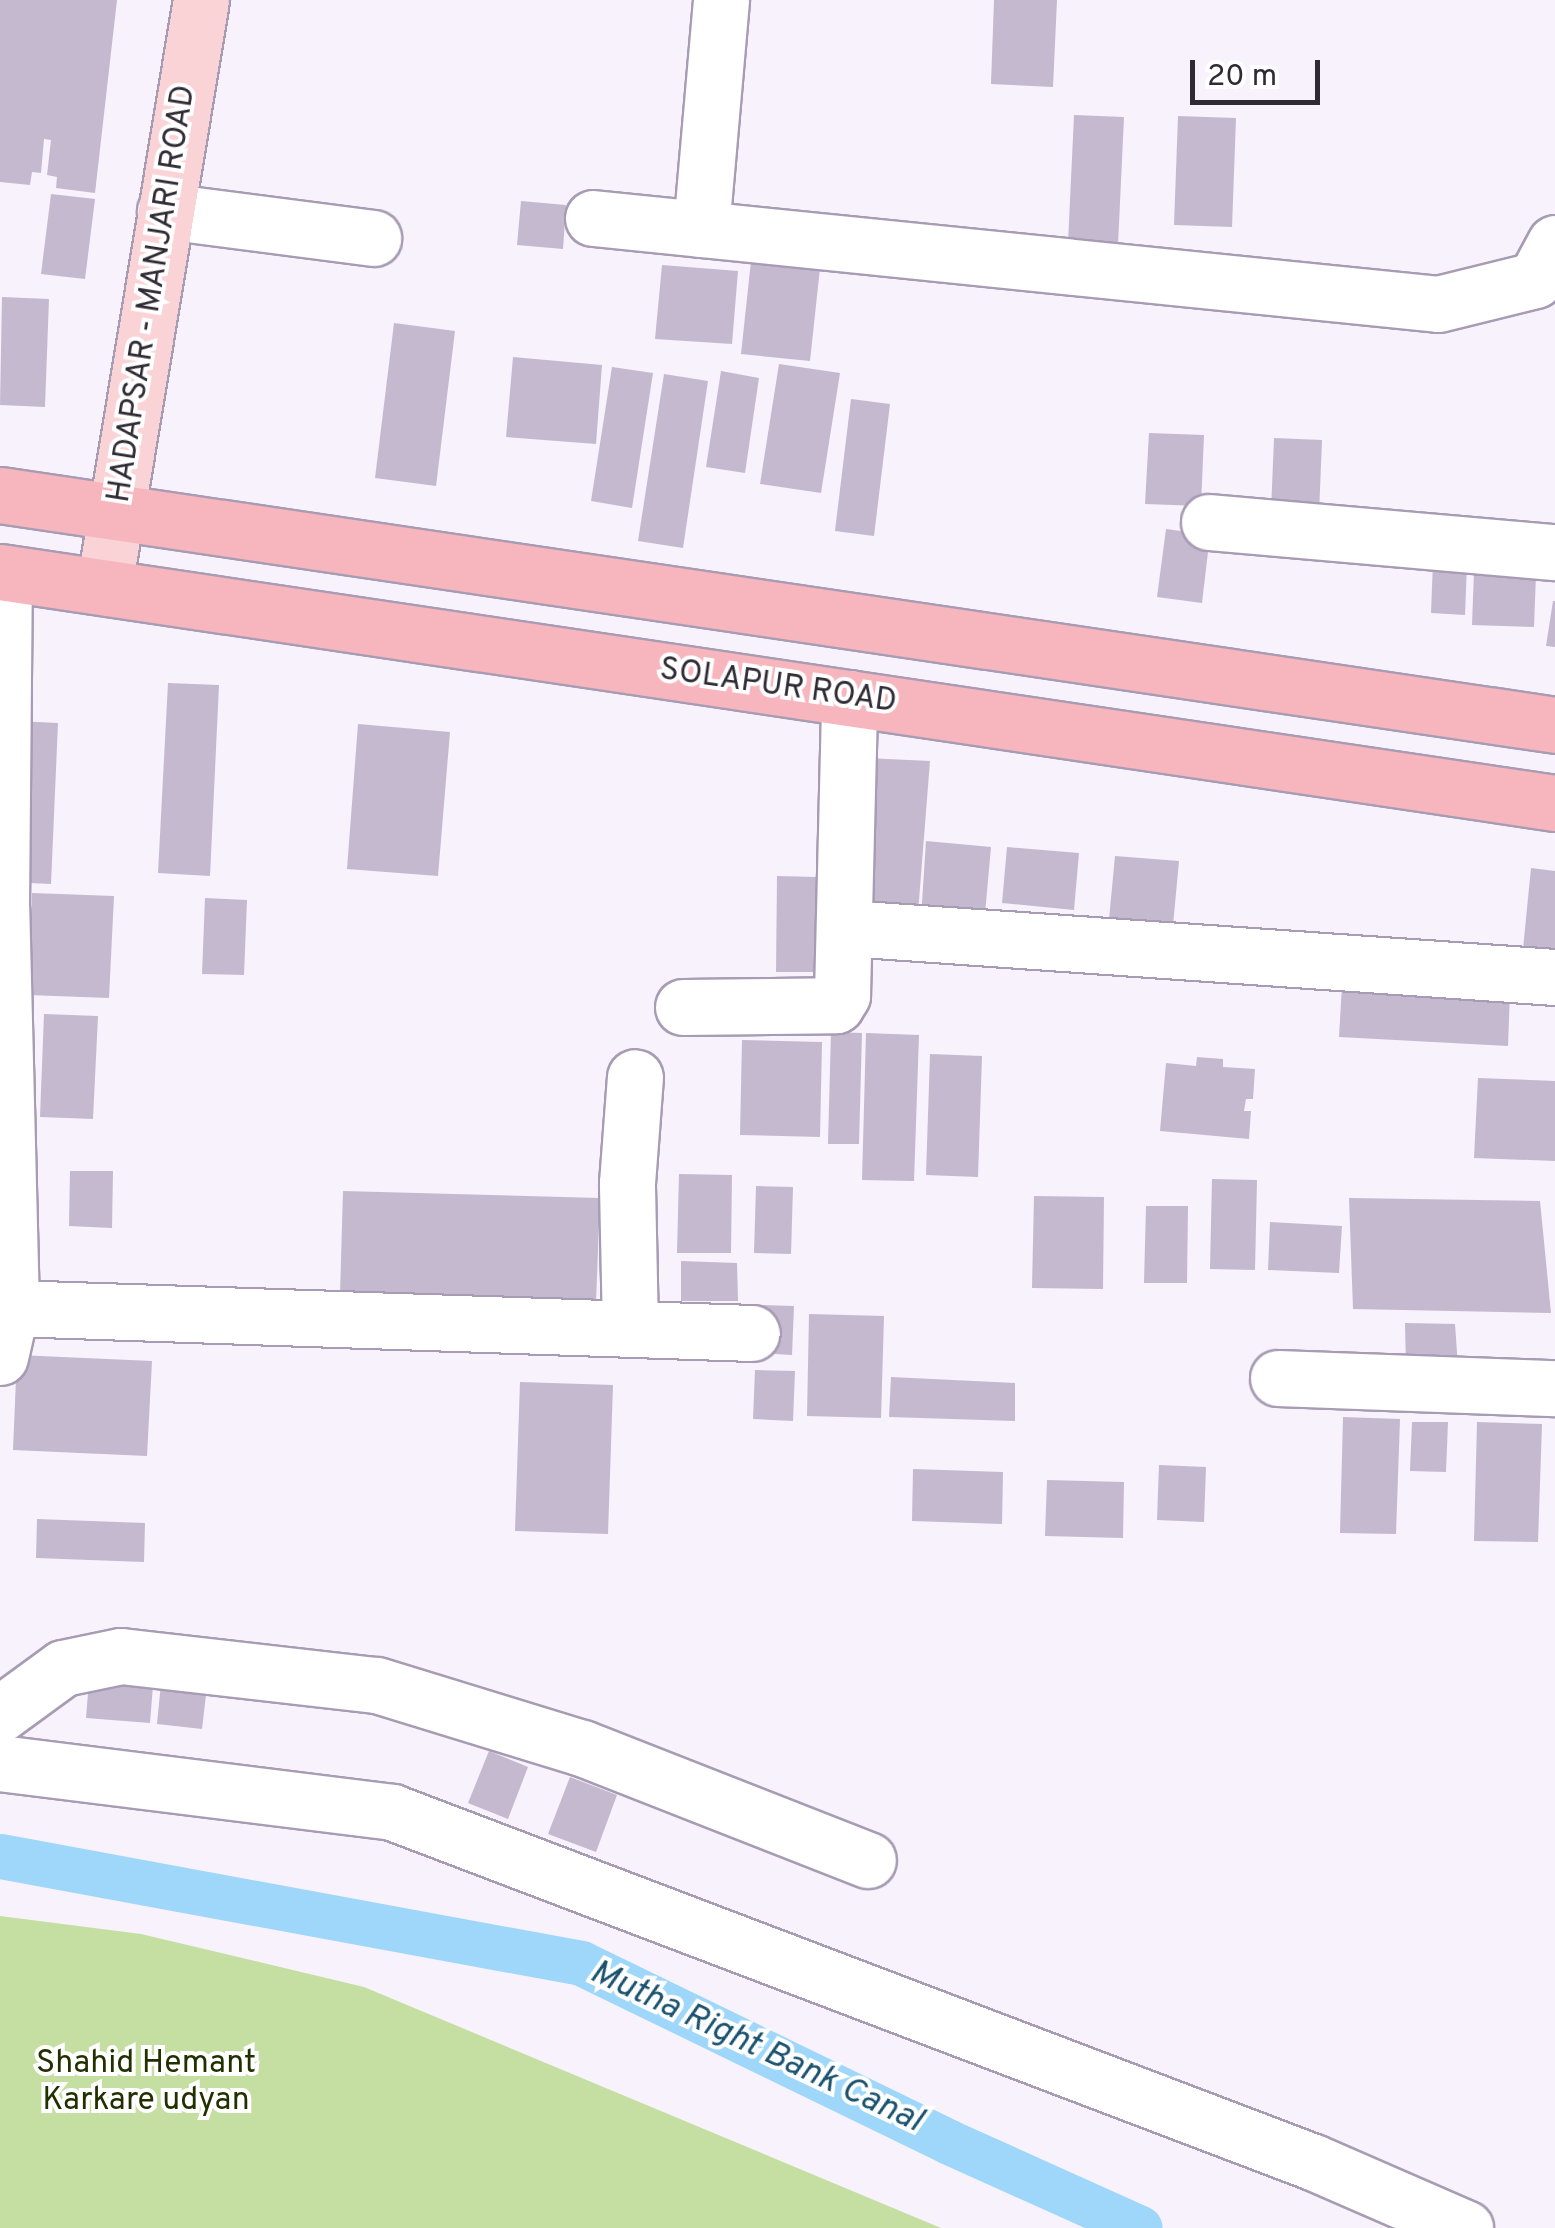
<!DOCTYPE html>
<html>
<head>
<meta charset="utf-8">
<style>
	body { margin:0 }
	#map { position:relative; width:1555px; height:2228px; overflow:hidden; background:#f7f2fc; font-family:Overpass,sans-serif }
	div>[style] { position:absolute }
	[style*='--x'] { left:calc(var(--x)*1px); top:calc(var(--y)*1px); width:calc(var(--w)*1px); rotate:calc(var(--a)*1deg) }
	.green>* { inset:0; background:#c5dea1 }
	.canal>* { height:45px; margin:-22.5px; padding:0 22.5px; transform-origin:22.5px; border-radius:22.5px; background:#9ed7f9 }
	.building>* { inset:0; background:#c5b9d0 }
	.roads { filter:drop-shadow(2px 0 #a79cb3) drop-shadow(-2px 0 #a79cb3) drop-shadow(0 2px #a79cb3) drop-shadow(0 -2px #a79cb3) }
	.minor>* { height:55px; margin:-27.5px; padding:0 27.5px; transform-origin:27.5px; border-radius:27.5px; background:#fff }
	.major>* { height:55px; margin:-27.5px; padding:0 27.5px; transform-origin:27.5px; border-radius:27.5px; background:#fad3d7 }
	.highway>* { height:55px; margin:-27.5px; padding:0 27.5px; transform-origin:27.5px; border-radius:27.5px; background:#f7b6bd }
	span { translate:-50% -50%; white-space:nowrap; text-align:center; line-height:1.15; -webkit-text-stroke:8px #fff; paint-order:stroke }
	.street-label { font-size:32px; color:#2f2a33 }
	.park-label { font-size:32px; color:#213000 }
	.water-label { font-size:35px; color:#19526e; font-style:italic }
	.scale { position:absolute; left:1190px; top:60px; width:130px; height:45px; box-sizing:border-box; border:5px solid #2f2a33; border-top:0; padding-left:12px; font-size:30px; line-height:35px; white-space:nowrap; color:#2f2a33; -webkit-text-stroke:8px #fff; paint-order:stroke }
</style>
</head>
<body>
<div id="map">
	<div class="green">
		<div style="clip-path:polygon(0 1916px,141px 1934px,364px 1987px,941px 2228px,0 2228px)"></div>
	</div>
	<div class="canal">
		<div style="--x:0;--y:1856;--w:591;--a:10.43"></div>
		<div style="--x:581;--y:1963;--w:409;--a:25.9"></div>
		<div style="--x:949;--y:2142;--w:209;--a:24.2"></div>
	</div>
	<div class="building">
		<div style="clip-path:polygon(0 0,117px 0,95px 193px,56px 188px,57px 177px,47px 175px,51px 140px,44px 139px,41px 173px,32px 172px,30px 185px,0 182px)"></div>
		<div style="clip-path:polygon(994px 0,1057px 0,1053px 87px,991px 84px)"></div>
		<div style="clip-path:polygon(1074px 115px,1124px 117px,1118px 245px,1068px 243px)"></div>
		<div style="clip-path:polygon(1178px 116px,1236px 118px,1232px 227px,1174px 225px)"></div>
		<div style="clip-path:polygon(51px 194px,95px 199px,85px 279px,41px 274px)"></div>
		<div style="clip-path:polygon(521px 201px,566px 205px,563px 249px,517px 245px)"></div>
		<div style="clip-path:polygon(751px 261px,820px 268px,810px 361px,741px 354px)"></div>
		<div style="clip-path:polygon(662px 265px,738px 271px,732px 344px,655px 339px)"></div>
		<div style="clip-path:polygon(2px 297px,49px 299px,45px 407px,0 405px)"></div>
		<div style="clip-path:polygon(394px 323px,455px 331px,436px 486px,375px 478px)"></div>
		<div style="clip-path:polygon(513px 357px,602px 365px,596px 444px,506px 437px)"></div>
		<div style="clip-path:polygon(779px 364px,840px 373px,821px 493px,760px 484px)"></div>
		<div style="clip-path:polygon(612px 367px,653px 373px,632px 508px,591px 501px)"></div>
		<div style="clip-path:polygon(721px 371px,759px 378px,745px 473px,706px 467px)"></div>
		<div style="clip-path:polygon(664px 374px,708px 381px,683px 548px,638px 541px)"></div>
		<div style="clip-path:polygon(851px 399px,890px 404px,874px 536px,835px 531px)"></div>
		<div style="clip-path:polygon(1149px 433px,1204px 435px,1201px 506px,1145px 504px)"></div>
		<div style="clip-path:polygon(1274px 438px,1322px 440px,1319px 514px,1271px 512px)"></div>
		<div style="clip-path:polygon(1166px 529px,1210px 535px,1202px 603px,1157px 597px)"></div>
		<div style="clip-path:polygon(1433px 561px,1467px 563px,1465px 615px,1431px 613px)"></div>
		<div style="clip-path:polygon(1474px 571px,1536px 574px,1534px 627px,1472px 625px)"></div>
		<div style="clip-path:polygon(1553px 601px,1555px 601px,1555px 647px,1546px 646px)"></div>
		<div style="clip-path:polygon(168px 683px,219px 685px,210px 876px,158px 873px)"></div>
		<div style="clip-path:polygon(15px 721px,58px 723px,51px 884px,8px 882px)"></div>
		<div style="clip-path:polygon(358px 724px,450px 732px,438px 876px,347px 869px)"></div>
		<div style="clip-path:polygon(866px 758px,930px 761px,918px 913px,870px 909px)"></div>
		<div style="clip-path:polygon(926px 841px,991px 847px,984px 925px,921px 918px)"></div>
		<div style="clip-path:polygon(1007px 847px,1079px 853px,1074px 910px,1002px 903px)"></div>
		<div style="clip-path:polygon(1115px 856px,1179px 861px,1172px 936px,1108px 930px)"></div>
		<div style="clip-path:polygon(1531px 868px,1555px 871px,1555px 962px,1522px 959px)"></div>
		<div style="clip-path:polygon(777px 876px,817px 877px,815px 972px,776px 972px)"></div>
		<div style="clip-path:polygon(32px 893px,114px 896px,109px 998px,28px 995px)"></div>
		<div style="clip-path:polygon(205px 898px,247px 900px,244px 975px,202px 974px)"></div>
		<div style="clip-path:polygon(1342px 985px,1510px 992px,1508px 1046px,1339px 1037px)"></div>
		<div style="clip-path:polygon(44px 1014px,98px 1016px,93px 1119px,40px 1117px)"></div>
		<div style="clip-path:polygon(831px 1032px,862px 1033px,859px 1144px,828px 1144px)"></div>
		<div style="clip-path:polygon(866px 1033px,919px 1035px,914px 1181px,862px 1180px)"></div>
		<div style="clip-path:polygon(742px 1040px,822px 1042px,820px 1137px,740px 1135px)"></div>
		<div style="clip-path:polygon(930px 1054px,982px 1056px,978px 1177px,926px 1175px)"></div>
		<div style="clip-path:polygon(1197px 1057px,1223px 1059px,1223px 1067px,1255px 1069px,1253px 1099px,1246px 1099px,1244px 1111px,1251px 1111px,1249px 1139px,1160px 1131px,1166px 1063px,1196px 1066px)"></div>
		<div style="clip-path:polygon(1478px 1078px,1555px 1081px,1555px 1161px,1474px 1158px)"></div>
		<div style="clip-path:polygon(70px 1171px,113px 1171px,112px 1228px,69px 1226px)"></div>
		<div style="clip-path:polygon(679px 1174px,732px 1175px,731px 1253px,677px 1253px)"></div>
		<div style="clip-path:polygon(1212px 1179px,1257px 1180px,1255px 1270px,1210px 1269px)"></div>
		<div style="clip-path:polygon(756px 1186px,793px 1187px,791px 1254px,754px 1253px)"></div>
		<div style="clip-path:polygon(343px 1191px,600px 1198px,596px 1303px,340px 1295px)"></div>
		<div style="clip-path:polygon(1034px 1196px,1104px 1197px,1103px 1289px,1032px 1288px)"></div>
		<div style="clip-path:polygon(1349px 1198px,1540px 1201px,1551px 1313px,1353px 1309px)"></div>
		<div style="clip-path:polygon(1146px 1206px,1188px 1206px,1187px 1283px,1144px 1283px)"></div>
		<div style="clip-path:polygon(1270px 1222px,1342px 1226px,1339px 1273px,1268px 1270px)"></div>
		<div style="clip-path:polygon(681px 1261px,737px 1263px,738px 1301px,681px 1301px)"></div>
		<div style="clip-path:polygon(758px 1305px,794px 1306px,792px 1355px,757px 1353px)"></div>
		<div style="clip-path:polygon(809px 1314px,884px 1316px,881px 1418px,807px 1416px)"></div>
		<div style="clip-path:polygon(1405px 1323px,1455px 1324px,1458px 1367px,1406px 1368px)"></div>
		<div style="clip-path:polygon(17px 1355px,152px 1361px,147px 1456px,13px 1450px)"></div>
		<div style="clip-path:polygon(755px 1370px,795px 1371px,793px 1421px,753px 1419px)"></div>
		<div style="clip-path:polygon(891px 1377px,1015px 1383px,1015px 1421px,889px 1417px)"></div>
		<div style="clip-path:polygon(520px 1382px,613px 1385px,608px 1534px,515px 1531px)"></div>
		<div style="clip-path:polygon(1343px 1417px,1400px 1419px,1396px 1534px,1340px 1533px)"></div>
		<div style="clip-path:polygon(1412px 1422px,1448px 1422px,1446px 1472px,1410px 1471px)"></div>
		<div style="clip-path:polygon(1477px 1422px,1542px 1424px,1538px 1542px,1474px 1541px)"></div>
		<div style="clip-path:polygon(1159px 1465px,1206px 1467px,1204px 1522px,1157px 1520px)"></div>
		<div style="clip-path:polygon(913px 1469px,1003px 1472px,1002px 1524px,912px 1521px)"></div>
		<div style="clip-path:polygon(1047px 1480px,1124px 1482px,1123px 1538px,1045px 1536px)"></div>
		<div style="clip-path:polygon(37px 1519px,145px 1523px,144px 1562px,36px 1558px)"></div>
		<div style="clip-path:polygon(90px 1668px,154px 1673px,150px 1723px,86px 1718px)"></div>
		<div style="clip-path:polygon(162px 1673px,208px 1678px,202px 1729px,157px 1724px)"></div>
		<div style="clip-path:polygon(489px 1751px,528px 1767px,508px 1819px,468px 1803px)"></div>
		<div style="clip-path:polygon(570px 1777px,617px 1795px,596px 1852px,548px 1834px)"></div>
	</div>
	<div class="roads">
		<div class="minor">
			<div style="--x:165;--y:211;--w:210;--a:7.4"></div>
			<div style="--x:593;--y:218;--w:849;--a:5.81"></div>
			<div style="--x:1438;--y:304;--w:100;--a:-13.9"></div>
			<div style="--x:1535;--y:280;--w:42;--a:-61.6"></div>
			<div style="--x:701;--y:229;--w:230;--a:-85"></div>
			<div style="--x:1209;--y:522;--w:347;--a:5"></div>
			<div style="--x:847;--y:928;--w:710;--a:3.96"></div>
			<div style="--x:683;--y:1007;--w:153;--a:-0.7"></div>
			<div style="--x:836;--y:1005;--w:12;--a:-59"></div>
			<div style="--x:842;--y:995;--w:297;--a:-88.6"></div>
			<div style="--x:11;--y:1308;--w:741;--a:1.93"></div>
			<div style="--x:630;--y:1329;--w:146;--a:-91.2"></div>
			<div style="--x:627;--y:1183;--w:106;--a:-85.7"></div>
			<div style="--x:0;--y:1357;--w:50;--a:-77.3"></div>
			<div style="--x:11;--y:1308;--w:400;--a:-91.4"></div>
			<div style="--x:1;--y:908;--w:335;--a:-89.5"></div>
			<div style="--x:1278;--y:1378;--w:277;--a:2.1"></div>
			<div style="--x:0;--y:1714;--w:78;--a:-36.1"></div>
			<div style="--x:63;--y:1668;--w:59;--a:-11.7"></div>
			<div style="--x:121;--y:1656;--w:258;--a:6.5"></div>
			<div style="--x:377;--y:1685;--w:214;--a:17.1"></div>
			<div style="--x:582;--y:1748;--w:307;--a:21.4"></div>
			<div style="--x:0;--y:1763;--w:395;--a:7.1"></div>
			<div style="--x:392;--y:1812;--w:985;--a:20.81"></div>
			<div style="--x:1313;--y:2162;--w:166;--a:23.5"></div>
		</div>
		<div class="major">
			<div style="--x:104;--y:587;--w:595;--a:-80.62"></div>
		</div>
		<div class="highway">
			<div style="--x:0;--y:495;--w:1572;--a:8.41"></div>
			<div style="--x:0;--y:572;--w:1572;--a:8.45"></div>
		</div>
	</div>
	<div class="street-label">
		<span style="left:153px;top:294px;rotate:-81deg">HADAPSAR - MANJARI ROAD</span>
		<span style="left:778px;top:687px;rotate:8deg">SOLAPUR ROAD</span>
	</div>
	<div class="park-label">
		<span style="left:146px;top:2083px">Shahid Hemant<br>Karkare udyan</span>
	</div>
	<div class="water-label">
		<span style="left:756px;top:2047px;rotate:25deg">Mutha Right Bank Canal</span>
	</div>
	<div class="scale">20 m</div>
</div>
</body>
</html>
